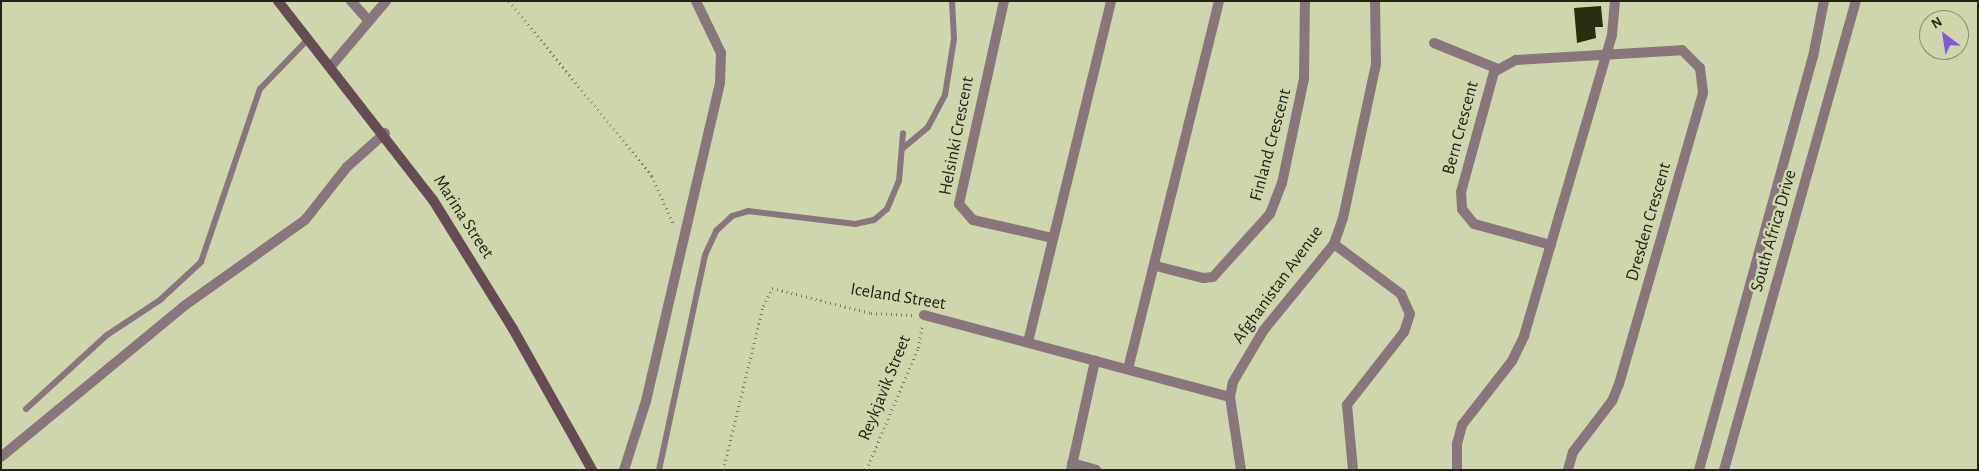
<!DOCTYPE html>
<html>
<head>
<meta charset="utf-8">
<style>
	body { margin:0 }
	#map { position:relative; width:1979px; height:471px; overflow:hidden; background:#cfd6ae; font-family:"Alegreya Sans",sans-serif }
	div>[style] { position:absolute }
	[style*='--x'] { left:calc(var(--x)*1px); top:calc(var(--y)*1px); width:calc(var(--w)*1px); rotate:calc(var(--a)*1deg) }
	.building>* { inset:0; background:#2a2e0e }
	.path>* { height:2.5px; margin-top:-1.25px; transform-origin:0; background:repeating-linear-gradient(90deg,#787d61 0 1px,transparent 0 5px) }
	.service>* { height:6px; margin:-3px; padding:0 3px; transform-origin:3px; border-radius:3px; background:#88767c }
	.minor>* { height:10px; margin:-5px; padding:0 5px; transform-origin:5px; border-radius:5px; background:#88767c }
	.tertiary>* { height:10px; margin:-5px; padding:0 5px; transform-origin:5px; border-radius:5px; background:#88767c }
	.secondary>* { height:10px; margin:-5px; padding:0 5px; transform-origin:5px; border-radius:5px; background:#644b54 }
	span { translate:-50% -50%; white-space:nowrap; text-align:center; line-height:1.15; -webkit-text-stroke:5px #cfd6ae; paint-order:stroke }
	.street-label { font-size:18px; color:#222415 }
	.frame { position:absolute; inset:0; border:2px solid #222415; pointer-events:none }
	.north { position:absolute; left:1919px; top:10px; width:50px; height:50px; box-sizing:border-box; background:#cfd6ae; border:1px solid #8a8f71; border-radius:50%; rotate:329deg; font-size:14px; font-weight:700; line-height:20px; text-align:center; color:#222415 }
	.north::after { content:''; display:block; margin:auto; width:18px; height:22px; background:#8159d2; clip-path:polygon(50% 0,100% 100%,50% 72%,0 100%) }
</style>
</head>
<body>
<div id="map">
	<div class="building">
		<div style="clip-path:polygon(1601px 6px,1603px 27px,1595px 27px,1596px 38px,1577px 43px,1574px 8px)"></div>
	</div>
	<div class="path">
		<div style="--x:509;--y:1;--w:226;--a:50.7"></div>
		<div style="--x:652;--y:176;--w:54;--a:65.8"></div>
		<div style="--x:723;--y:470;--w:169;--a:-76.3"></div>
		<div style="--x:763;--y:306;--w:20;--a:-63"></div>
		<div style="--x:772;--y:288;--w:102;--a:14.2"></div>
		<div style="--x:871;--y:313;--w:42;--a:2.7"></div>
		<div style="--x:866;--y:470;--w:133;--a:-66.9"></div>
		<div style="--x:918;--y:348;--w:23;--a:-80"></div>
	</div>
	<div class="service">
		<div style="--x:902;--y:149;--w:34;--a:-40"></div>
		<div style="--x:928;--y:127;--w:36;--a:-62"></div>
		<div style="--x:945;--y:95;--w:57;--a:-80.9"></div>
		<div style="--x:954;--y:39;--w:38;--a:-93"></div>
		<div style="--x:26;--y:409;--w:110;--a:-42.4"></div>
		<div style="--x:107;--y:335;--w:64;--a:-33.4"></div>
		<div style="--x:160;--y:300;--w:56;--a:-42.8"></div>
		<div style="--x:201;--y:262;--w:183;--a:-71.2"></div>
		<div style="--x:260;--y:89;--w:71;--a:-46.1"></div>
		<div style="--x:659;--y:470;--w:220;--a:-77.9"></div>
		<div style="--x:705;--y:255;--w:26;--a:-65"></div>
		<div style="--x:716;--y:231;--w:22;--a:-43"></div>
		<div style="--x:732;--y:216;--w:17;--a:-17"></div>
		<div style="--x:748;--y:211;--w:108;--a:6.9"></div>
		<div style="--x:855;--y:224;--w:19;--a:-12"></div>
		<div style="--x:874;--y:220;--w:17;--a:-40"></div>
		<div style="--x:887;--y:209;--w:30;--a:-67"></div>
		<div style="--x:899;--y:181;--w:48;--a:-85.2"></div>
	</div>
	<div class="minor">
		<div style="--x:351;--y:1;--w:27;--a:48"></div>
		<div style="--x:1004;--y:1;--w:208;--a:102.5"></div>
		<div style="--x:959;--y:204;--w:21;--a:49"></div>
		<div style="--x:973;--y:220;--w:82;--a:12.7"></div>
		<div style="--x:1434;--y:43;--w:69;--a:22.1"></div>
		<div style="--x:332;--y:65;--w:84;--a:-49.8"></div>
		<div style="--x:1334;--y:244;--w:84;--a:36.7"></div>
		<div style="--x:1401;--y:294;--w:22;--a:66"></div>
		<div style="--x:1410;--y:314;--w:19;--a:108"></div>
		<div style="--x:1404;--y:332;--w:93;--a:128"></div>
		<div style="--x:1347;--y:405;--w:65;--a:84.7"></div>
		<div style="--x:1551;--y:245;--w:80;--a:-164.7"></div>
		<div style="--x:1474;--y:224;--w:19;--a:-129"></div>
		<div style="--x:1462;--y:209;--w:17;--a:-93"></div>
		<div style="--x:1461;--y:192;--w:124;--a:-74.6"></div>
		<div style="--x:1494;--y:72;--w:25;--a:-29"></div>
		<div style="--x:1516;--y:60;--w:166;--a:-3.4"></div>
		<div style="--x:1682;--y:50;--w:25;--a:45"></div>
		<div style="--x:1700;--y:68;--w:25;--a:83"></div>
		<div style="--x:1703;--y:93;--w:303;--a:106.1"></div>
		<div style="--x:1619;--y:384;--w:18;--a:112"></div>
		<div style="--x:1612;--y:401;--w:64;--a:127.4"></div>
		<div style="--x:1573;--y:452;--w:19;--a:106"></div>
		<div style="--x:1156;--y:266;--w:49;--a:14.3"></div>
		<div style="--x:1203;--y:278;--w:10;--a:-6"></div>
		<div style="--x:1213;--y:277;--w:85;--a:-47.9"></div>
		<div style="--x:1270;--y:214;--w:33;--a:-69"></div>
		<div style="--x:1282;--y:183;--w:106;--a:-78.1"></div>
		<div style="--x:1304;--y:79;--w:78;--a:-89.3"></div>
		<div style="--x:924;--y:315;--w:317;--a:15"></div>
		<div style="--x:1028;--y:342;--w:351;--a:-76.3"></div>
		<div style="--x:1128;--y:369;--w:379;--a:-76.1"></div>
		<div style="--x:1;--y:457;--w:237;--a:-39.5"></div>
		<div style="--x:184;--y:306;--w:148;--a:-35.4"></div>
		<div style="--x:305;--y:220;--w:68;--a:-51.6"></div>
		<div style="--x:347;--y:167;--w:51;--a:-41.8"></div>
		<div style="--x:1072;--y:463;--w:25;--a:16"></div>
		<div style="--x:624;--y:470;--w:72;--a:-72.3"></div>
		<div style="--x:646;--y:401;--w:327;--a:-76.9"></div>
		<div style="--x:720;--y:82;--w:29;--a:-88"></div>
		<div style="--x:721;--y:53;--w:58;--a:-115.7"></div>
		<div style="--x:1071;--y:470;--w:112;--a:-77.6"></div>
		<div style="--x:1241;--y:470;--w:74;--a:-98.6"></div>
		<div style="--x:1230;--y:397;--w:15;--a:-79"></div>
		<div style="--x:1233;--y:382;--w:59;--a:-59.5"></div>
		<div style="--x:1263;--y:331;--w:112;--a:-50.8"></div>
		<div style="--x:1334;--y:244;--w:28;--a:-71"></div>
		<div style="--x:1343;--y:218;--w:157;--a:-77.9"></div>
		<div style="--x:1376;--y:64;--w:63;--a:-90.9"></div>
		<div style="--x:1457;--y:470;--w:26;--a:-90"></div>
		<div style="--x:1457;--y:444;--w:20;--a:-75"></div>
		<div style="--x:1462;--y:425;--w:81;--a:-52"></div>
		<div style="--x:1512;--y:361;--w:28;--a:-64"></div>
		<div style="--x:1524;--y:336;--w:314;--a:-73.7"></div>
		<div style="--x:1612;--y:35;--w:34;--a:-85"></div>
	</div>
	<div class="tertiary">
		<div style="--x:1699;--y:470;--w:428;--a:-74.6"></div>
		<div style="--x:1813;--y:57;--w:57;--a:-78.9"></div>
		<div style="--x:1724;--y:470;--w:487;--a:-74.3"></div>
	</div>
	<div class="secondary">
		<div style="--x:278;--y:1;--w:252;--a:52.1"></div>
		<div style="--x:433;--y:200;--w:152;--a:58.2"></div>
		<div style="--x:513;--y:329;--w:162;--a:60.7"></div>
	</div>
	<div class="street-label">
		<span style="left:1461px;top:128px;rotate:-75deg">Bern Crescent</span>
		<span style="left:957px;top:136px;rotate:-79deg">Helsinki Crescent</span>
		<span style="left:1271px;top:145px;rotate:-75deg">Finland Crescent</span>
		<span style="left:463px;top:217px;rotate:57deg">Marina Street</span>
		<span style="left:1649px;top:222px;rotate:-74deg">Dresden Crescent</span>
		<span style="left:1774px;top:231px;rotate:-74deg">South Africa Drive</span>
		<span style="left:1278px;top:285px;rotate:-54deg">Afghanistan Avenue</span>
		<span style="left:898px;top:297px;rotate:9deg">Iceland Street</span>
		<span style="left:885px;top:388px;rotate:-68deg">Reykjavik Street</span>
	</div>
	<div class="frame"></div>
	<div class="north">N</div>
</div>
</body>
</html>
